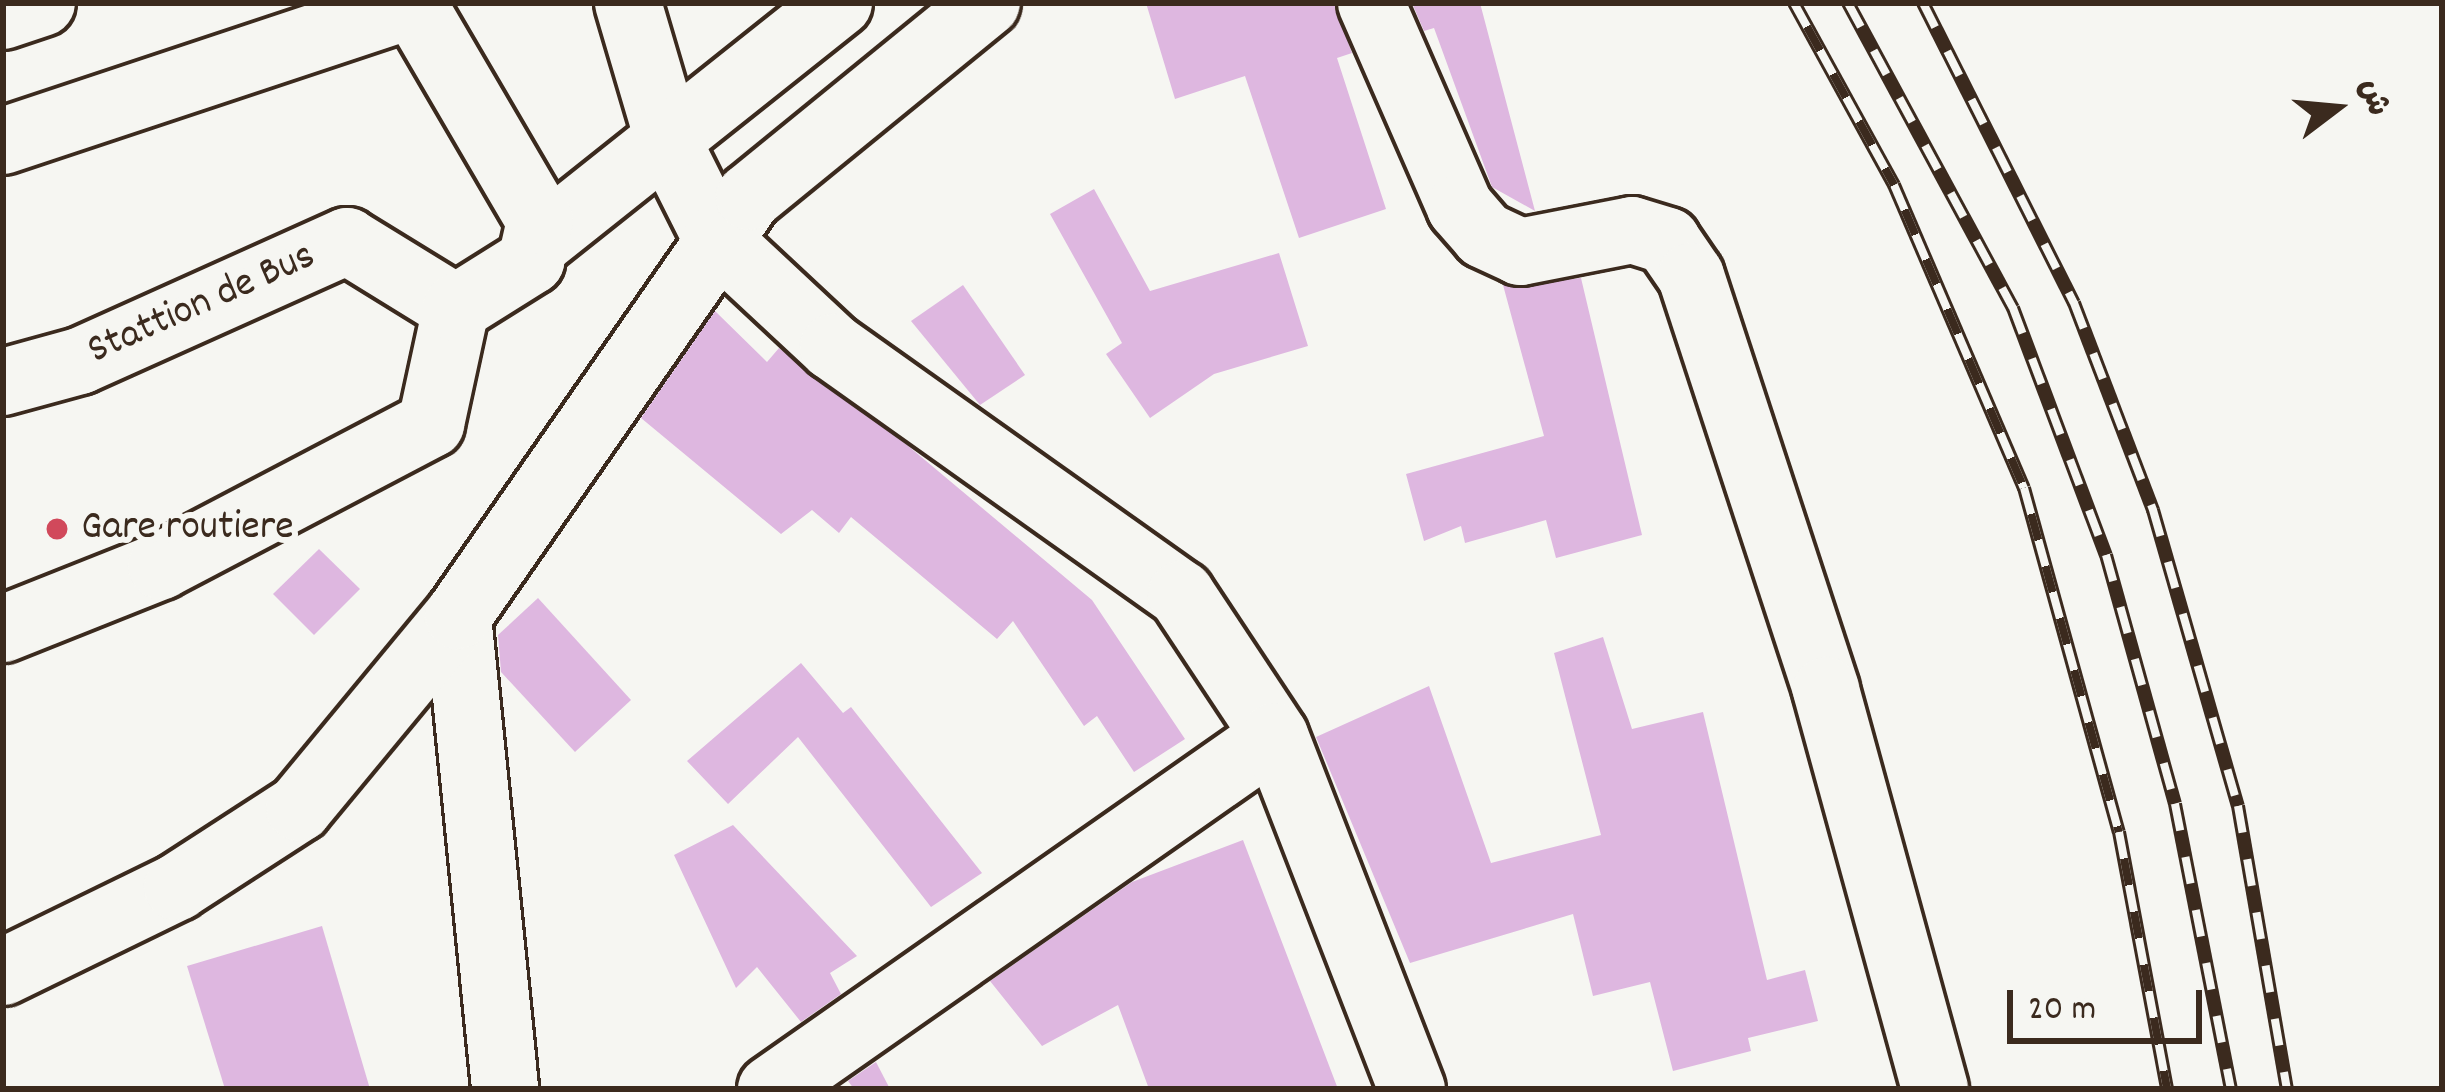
<!DOCTYPE html>
<html>
<head>
<meta charset="utf-8">
<style>
	body { margin:0 }
	#map { position:relative; width:2445px; height:1092px; overflow:hidden; background:#f6f6f2; font-family:Dekko,"Playpen Sans Arabic",sans-serif }
	div>[style] { position:absolute }
	[style*='--x'] { left:calc(var(--x)*1px); top:calc(var(--y)*1px); width:calc(var(--w)*1px); rotate:calc(var(--a)*1deg) }
	.building>* { inset:0; background:#deb7e0 }
	.roads { filter:drop-shadow(3px 0 #3b2a1e) drop-shadow(-3px 0 #3b2a1e) drop-shadow(0 3px #3b2a1e) drop-shadow(0 -3px #3b2a1e) }
	.minor>* { height:66px; margin:-33px; padding:0 33px; transform-origin:33px; border-radius:33px; background:#f6f6f2 }
	.major>* { height:66px; margin:-33px; padding:0 33px; transform-origin:33px; border-radius:33px; background:#f6f6f2 }
	.rail>* { height:14px; margin-top:-7px; transform-origin:0; background:repeating-linear-gradient(90deg,#f6f6f2 0 27px,#3b2a1e 0 54px); box-sizing:border-box; border-block:3px solid #3b2a1e }
	.dots>* { width:33px; height:33px; translate:-50% -50%; box-sizing:border-box; border:6px solid #f6f6f2; border-radius:50% }
	span { translate:-50% -50%; white-space:nowrap; text-align:center; line-height:1.15; -webkit-text-stroke:12px #f6f6f2; paint-order:stroke }
	.street-label { font-size:42px; color:#3b2a1e }
	.poi-label { font-size:42px; color:#3b2a1e }
	.left { translate:0 -50%; text-align:left }
	.frame { position:absolute; inset:0; border:6px solid #3b2a1e; pointer-events:none }
	.north { position:absolute; left:2277px; top:48px; width:120px; height:120px; -webkit-text-stroke:9px #f6f6f2; paint-order:stroke; rotate:74deg; font-size:33px; font-weight:700; line-height:48px; text-align:center; color:#3b2a1e }
	.north::after { content:''; display:block; margin:auto; width:42px; height:54px; background:#3b2a1e; clip-path:polygon(50% 0,100% 100%,50% 72%,0 100%) }
	.scale { position:absolute; left:2007px; top:990px; width:195px; height:54px; box-sizing:border-box; border:6px solid #3b2a1e; border-top:0; padding-left:15px; font-size:36px; line-height:42px; white-space:nowrap; color:#3b2a1e; -webkit-text-stroke:9px #f6f6f2; paint-order:stroke }
</style>
</head>
<body>
<div id="map">
	<div class="building">
		<div style="clip-path:polygon(1146px 3px,1334px 3px,1352px 53px,1337px 58px,1386px 209px,1299px 238px,1245px 76px,1175px 99px)"></div>
		<div style="clip-path:polygon(1412px 3px,1480px 3px,1535px 211px,1492px 187px,1434px 28px,1424px 31px)"></div>
		<div style="clip-path:polygon(1094px 189px,1150px 291px,1279px 253px,1308px 346px,1214px 374px,1150px 418px,1106px 354px,1122px 343px,1050px 214px)"></div>
		<div style="clip-path:polygon(1581px 278px,1642px 535px,1556px 558px,1546px 520px,1465px 543px,1461px 526px,1424px 541px,1406px 474px,1544px 436px,1503px 285px)"></div>
		<div style="clip-path:polygon(963px 285px,1025px 375px,980px 405px,911px 321px)"></div>
		<div style="clip-path:polygon(715px 311px,767px 362px,779px 348px,907px 445px,1092px 600px,1185px 739px,1134px 772px,1097px 716px,1084px 726px,1013px 621px,997px 639px,851px 517px,839px 533px,812px 510px,781px 534px,641px 418px)"></div>
		<div style="clip-path:polygon(319px 549px,360px 589px,314px 635px,273px 594px)"></div>
		<div style="clip-path:polygon(538px 598px,631px 700px,575px 752px,501px 672px,498px 635px)"></div>
		<div style="clip-path:polygon(1603px 637px,1632px 729px,1703px 712px,1767px 980px,1805px 970px,1818px 1021px,1748px 1038px,1751px 1051px,1673px 1071px,1650px 982px,1593px 996px,1573px 914px,1410px 963px,1316px 737px,1429px 686px,1491px 863px,1601px 835px,1554px 653px)"></div>
		<div style="clip-path:polygon(801px 663px,843px 713px,851px 707px,982px 873px,931px 907px,798px 737px,728px 804px,687px 761px)"></div>
		<div style="clip-path:polygon(733px 825px,857px 956px,830px 973px,841px 994px,801px 1022px,757px 967px,736px 988px,674px 855px)"></div>
		<div style="clip-path:polygon(1243px 840px,1338px 1089px,1149px 1089px,1118px 1005px,1042px 1046px,990px 981px,1132px 882px)"></div>
		<div style="clip-path:polygon(322px 926px,370px 1089px,225px 1089px,187px 966px)"></div>
		<div style="clip-path:polygon(876px 1062px,890px 1089px,854px 1089px,848px 1081px)"></div>
	</div>
	<div class="roads">
		<div class="minor">
			<div style="--x:628;--y:3;--w:149;--a:73.6"></div>
			<div style="--x:670;--y:146;--w:103;--a:63.4"></div>
			<div style="--x:716;--y:238;--w:160;--a:43"></div>
			<div style="--x:833;--y:347;--w:427;--a:35.4"></div>
			<div style="--x:1181;--y:594;--w:170;--a:56.5"></div>
			<div style="--x:1371;--y:3;--w:223;--a:66.4"></div>
			<div style="--x:1460;--y:207;--w:37;--a:49"></div>
			<div style="--x:1484;--y:235;--w:40;--a:25"></div>
			<div style="--x:1520;--y:252;--w:114;--a:-11.1"></div>
			<div style="--x:1632;--y:230;--w:37;--a:17"></div>
			<div style="--x:1667;--y:241;--w:42;--a:55.6"></div>
			<div style="--x:1691;--y:276;--w:435;--a:71.9"></div>
			<div style="--x:1826;--y:690;--w:414;--a:74.7"></div>
			<div style="--x:540;--y:241;--w:382;--a:-38.5"></div>
			<div style="--x:3;--y:382;--w:80;--a:-15.3"></div>
			<div style="--x:80;--y:361;--w:293;--a:-24.2"></div>
			<div style="--x:347;--y:241;--w:128;--a:31.6"></div>
			<div style="--x:458;--y:616;--w:475;--a:84.3"></div>
			<div style="--x:3;--y:629;--w:170;--a:-21.7"></div>
			<div style="--x:161;--y:566;--w:305;--a:-27.7"></div>
			<div style="--x:431;--y:424;--w:119;--a:-77.8"></div>
			<div style="--x:456;--y:308;--w:89;--a:-32.1"></div>
			<div style="--x:531;--y:261;--w:41;--a:-77.3"></div>
			<div style="--x:540;--y:221;--w:250;--a:-120.3"></div>
			<div style="--x:3;--y:972;--w:194;--a:-26"></div>
			<div style="--x:177;--y:887;--w:145;--a:-32.9"></div>
			<div style="--x:299;--y:808;--w:249;--a:-50.4"></div>
			<div style="--x:458;--y:616;--w:510;--a:-55.22"></div>
			<div style="--x:749;--y:197;--w:307;--a:-39.2"></div>
			<div style="--x:771;--y:1089;--w:615;--a:-35.01"></div>
			<div style="--x:1275;--y:736;--w:379;--a:68.8"></div>
		</div>
		<div class="major">
			<div style="--x:3;--y:16;--w:41;--a:-18.4"></div>
			<div style="--x:3;--y:141;--w:438;--a:-18.4"></div>
		</div>
	</div>
	<div class="rail">
		<div style="--x:1794;--y:3;--w:208;--a:61.2"></div>
		<div style="--x:1894;--y:185;--w:330;--a:66.8"></div>
		<div style="--x:2024;--y:488;--w:357;--a:74.6"></div>
		<div style="--x:2119;--y:832;--w:261;--a:79.4"></div>
		<div style="--x:1848;--y:3;--w:347;--a:61.6"></div>
		<div style="--x:2013;--y:308;--w:264;--a:69.4"></div>
		<div style="--x:2106;--y:555;--w:258;--a:74.5"></div>
		<div style="--x:2175;--y:804;--w:290;--a:78.9"></div>
		<div style="--x:1923;--y:3;--w:336;--a:63.3"></div>
		<div style="--x:2074;--y:303;--w:222;--a:69.1"></div>
		<div style="--x:2153;--y:510;--w:308;--a:74"></div>
		<div style="--x:2238;--y:806;--w:287;--a:80.2"></div>
	</div>
	<div class="dots">
		<div style="left:57px;top:529px;background:#d1495b"></div>
	</div>
	<div class="street-label">
		<span style="left:202px;top:305px;rotate:-24deg">Stattion de Bus</span>
	</div>
	<div class="poi-label">
		<span class="left" style="left:81px;top:529px">Gare routiere</span>
	</div>
	<div class="frame"></div>
	<div class="north">ش</div>
	<div class="scale">20 m</div>
</div>
</body>
</html>
